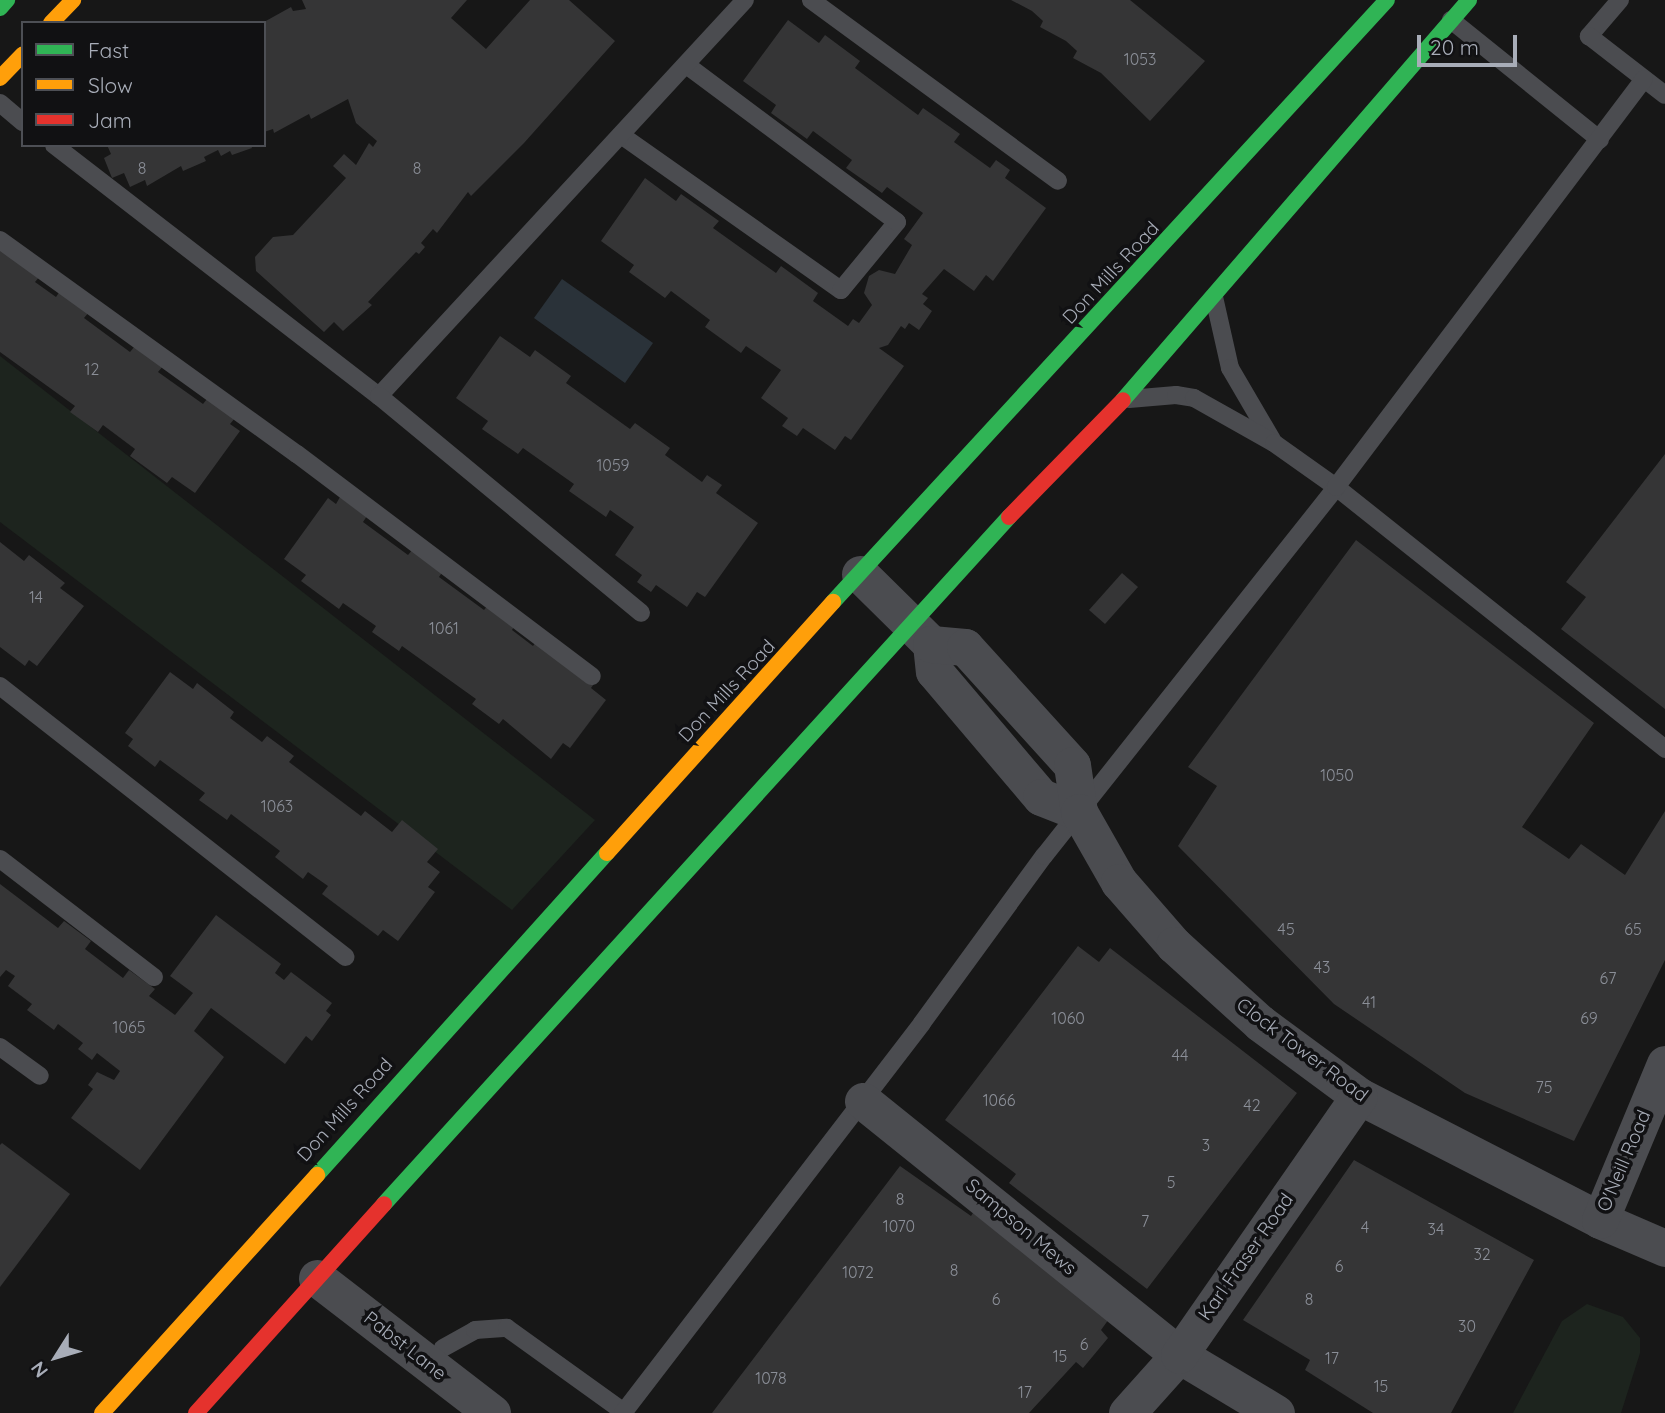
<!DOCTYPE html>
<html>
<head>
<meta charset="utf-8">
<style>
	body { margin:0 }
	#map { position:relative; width:1665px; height:1413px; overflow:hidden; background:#171717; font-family:Quicksand,sans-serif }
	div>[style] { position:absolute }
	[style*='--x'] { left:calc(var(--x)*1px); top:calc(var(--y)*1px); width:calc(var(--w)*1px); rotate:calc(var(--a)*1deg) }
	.green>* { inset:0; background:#1d241e }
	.water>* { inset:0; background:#2a3239 }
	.building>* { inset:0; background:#353536 }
	.lane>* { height:18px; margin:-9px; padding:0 9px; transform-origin:9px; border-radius:9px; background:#4b4c50 }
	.street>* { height:37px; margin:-18.5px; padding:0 18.5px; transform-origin:18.5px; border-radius:18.5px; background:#4b4c50 }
	.fast>* { height:16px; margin:-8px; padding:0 8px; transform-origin:8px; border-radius:8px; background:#30b455 }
	.slow>* { height:16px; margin:-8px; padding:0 8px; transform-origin:8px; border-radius:8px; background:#ff9f0a }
	.jam>* { height:16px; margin:-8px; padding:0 8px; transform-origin:8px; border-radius:8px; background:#e5322d }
	span { translate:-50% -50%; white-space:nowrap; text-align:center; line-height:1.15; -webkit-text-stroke:7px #111113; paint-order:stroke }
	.number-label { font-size:16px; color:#8b8f98 }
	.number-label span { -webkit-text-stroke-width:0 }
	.street-label { font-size:19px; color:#a8adb8 }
	.legend { position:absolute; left:21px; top:21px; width:245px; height:126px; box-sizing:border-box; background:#111113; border:2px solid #4d4f55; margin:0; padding:9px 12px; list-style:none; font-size:21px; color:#a8adb8 }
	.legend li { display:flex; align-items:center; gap:14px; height:35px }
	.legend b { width:35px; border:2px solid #4d4f55 }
	.north { position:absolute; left:21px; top:1322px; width:70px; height:70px; -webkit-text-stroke:5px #111113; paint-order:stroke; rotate:233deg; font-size:19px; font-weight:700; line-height:28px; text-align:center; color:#a8adb8 }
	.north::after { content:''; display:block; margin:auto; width:24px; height:32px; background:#a8adb8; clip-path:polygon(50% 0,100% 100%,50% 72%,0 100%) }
	.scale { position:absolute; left:1417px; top:35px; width:100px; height:32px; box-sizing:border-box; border:4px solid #a8adb8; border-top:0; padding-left:9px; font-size:21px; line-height:24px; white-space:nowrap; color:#a8adb8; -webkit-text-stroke:5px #111113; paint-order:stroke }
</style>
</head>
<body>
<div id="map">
	<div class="green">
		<div style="clip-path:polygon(0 356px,595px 820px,512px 910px,0 522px)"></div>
		<div style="clip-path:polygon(1587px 1304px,1623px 1317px,1640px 1338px,1640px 1353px,1621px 1413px,1513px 1413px,1562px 1321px)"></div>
	</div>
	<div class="water">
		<div style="clip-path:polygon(562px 279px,653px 343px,625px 383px,534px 318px)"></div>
	</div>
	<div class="building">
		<div style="clip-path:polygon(302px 0,467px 0,451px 18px,486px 49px,530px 0,569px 0,615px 41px,524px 143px,471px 196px,468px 192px,437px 233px,433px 229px,421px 243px,425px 247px,419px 254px,416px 252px,368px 302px,372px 305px,343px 331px,334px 322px,324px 332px,256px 271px,255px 257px,273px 237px,293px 235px,346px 178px,333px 166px,344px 154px,356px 165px,369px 143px,373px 147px,377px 141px,356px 123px,348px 99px,311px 119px,309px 114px,274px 133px,273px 129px,264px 132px,264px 22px,291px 7px,293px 11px,306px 9px)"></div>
		<div style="clip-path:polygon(1011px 0,1130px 0,1205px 61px,1150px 121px,1101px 73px,1073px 58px,1077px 51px,1066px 41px,1040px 27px,1043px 21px,1032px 11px)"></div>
		<div style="clip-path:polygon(788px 20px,819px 43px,825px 35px,860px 61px,855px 68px,918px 115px,923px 108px,960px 134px,954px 142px,990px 168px,996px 160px,1010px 170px,1005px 178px,1046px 208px,993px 281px,986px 275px,974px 291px,944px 269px,922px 294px,928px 298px,923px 304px,932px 311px,919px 330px,909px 323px,905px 329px,901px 326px,888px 345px,879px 348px,904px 366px,851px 440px,845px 436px,835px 450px,803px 428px,797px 436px,782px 426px,788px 418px,761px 398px,781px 370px,746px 346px,741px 353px,705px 327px,710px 320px,671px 291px,665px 298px,629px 272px,634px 265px,601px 241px,645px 178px,676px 201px,681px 194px,719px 221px,713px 228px,776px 273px,781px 266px,818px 293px,813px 301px,848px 326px,853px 319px,859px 323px,872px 305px,864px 293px,869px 276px,879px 270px,895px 274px,912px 245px,904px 239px,923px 213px,887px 187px,882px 193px,846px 168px,852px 160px,813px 131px,807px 139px,771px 113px,776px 105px,743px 81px)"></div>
		<div style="clip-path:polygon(107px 145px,251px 145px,252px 148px,232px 155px,230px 151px,221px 156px,218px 150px,204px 157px,206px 161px,183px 171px,181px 166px,147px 186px,145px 180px,130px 187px,124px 173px,112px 178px,104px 158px,111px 154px)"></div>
		<div style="clip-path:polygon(0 247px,40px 276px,35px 282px,56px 297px,60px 291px,89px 312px,84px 318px,130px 352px,135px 346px,163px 366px,158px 372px,203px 404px,207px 399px,235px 418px,230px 424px,240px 431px,195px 493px,172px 477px,167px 483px,130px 456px,135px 449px,103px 425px,98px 432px,70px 412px,75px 406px,0 352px)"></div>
		<div style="clip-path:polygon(500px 336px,530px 357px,535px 350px,571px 376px,566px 383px,630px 429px,635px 423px,670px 448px,665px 455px,702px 482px,707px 475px,722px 485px,716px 493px,758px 523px,705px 597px,697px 592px,687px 607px,656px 585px,651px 592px,637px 582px,642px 575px,615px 555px,634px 527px,610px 510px,606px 517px,569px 491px,574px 484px,523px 448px,518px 454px,482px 429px,488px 421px,456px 398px)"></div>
		<div style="clip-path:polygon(1665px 454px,1665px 709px,1561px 629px,1586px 597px,1566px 582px)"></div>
		<div style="clip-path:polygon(340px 497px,367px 516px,363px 522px,408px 555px,413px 549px,443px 571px,439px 577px,484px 610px,489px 604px,516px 623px,512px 630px,533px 646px,538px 639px,596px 681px,591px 688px,606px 700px,570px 748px,563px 743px,551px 759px,503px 719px,499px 724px,472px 704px,476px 699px,402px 646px,399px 651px,372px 632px,376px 626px,343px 603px,339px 609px,301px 581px,306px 575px,284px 559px,328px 498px,336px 504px)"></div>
		<div style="clip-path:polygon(1356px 540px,1594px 723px,1522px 827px,1569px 859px,1581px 844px,1625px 875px,1665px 811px,1665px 960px,1574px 1141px,1465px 1093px,1334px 1004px,1178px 846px,1217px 786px,1188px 767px)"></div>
		<div style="clip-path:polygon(0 542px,24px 561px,29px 555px,65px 583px,60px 588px,84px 606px,37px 666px,29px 660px,25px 666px,0 647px)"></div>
		<div style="clip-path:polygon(1122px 573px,1138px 587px,1105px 624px,1089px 610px)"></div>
		<div style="clip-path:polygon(170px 672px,193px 689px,197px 683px,234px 712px,230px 718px,262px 742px,267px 736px,294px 756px,289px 762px,361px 816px,365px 811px,392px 832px,402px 820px,438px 849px,427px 862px,440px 872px,428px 887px,435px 892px,398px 941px,383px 930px,378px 936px,322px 894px,328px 886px,308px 872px,303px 879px,275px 857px,280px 851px,231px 814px,227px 820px,199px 800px,205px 793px,160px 760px,155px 767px,128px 746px,133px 739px,125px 733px)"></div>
		<div style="clip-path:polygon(0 884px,58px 928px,64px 921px,91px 941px,85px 949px,123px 978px,129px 970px,155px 989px,149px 996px,175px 1015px,193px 993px,170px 976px,216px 915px,281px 964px,275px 973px,284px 980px,291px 972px,332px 1003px,326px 1011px,331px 1015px,312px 1041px,306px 1036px,285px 1064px,211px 1008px,194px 1031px,224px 1057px,140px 1170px,71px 1118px,93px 1089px,88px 1085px,97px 1072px,114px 1080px,120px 1071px,97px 1053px,92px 1060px,78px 1049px,83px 1043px,58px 1024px,54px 1030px,27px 1010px,32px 1004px,8px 986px,15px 976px,6px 970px,0 977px)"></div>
		<div style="clip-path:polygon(1078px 946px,1099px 962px,1110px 948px,1297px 1093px,1147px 1289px,1009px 1183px,1016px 1174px,945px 1120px)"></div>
		<div style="clip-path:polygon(2px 1143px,70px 1194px,0 1287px,0 1145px)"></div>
		<div style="clip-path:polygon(1354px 1160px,1534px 1260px,1451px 1413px,1373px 1413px,1305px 1370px,1310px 1360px,1243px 1320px)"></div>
		<div style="clip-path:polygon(900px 1166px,971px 1216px,979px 1204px,1114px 1312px,1101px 1330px,1108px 1338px,1083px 1368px,1076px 1362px,1029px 1413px,712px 1413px)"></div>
	</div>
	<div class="lane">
		<div style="--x:811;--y:0;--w:306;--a:36.2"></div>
		<div style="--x:1620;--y:0;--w:48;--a:130.7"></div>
		<div style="--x:1589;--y:36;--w:96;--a:37.8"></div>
		<div style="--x:1451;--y:20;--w:191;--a:38.8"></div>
		<div style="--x:0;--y:103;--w:30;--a:40"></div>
		<div style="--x:621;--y:135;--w:269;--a:35.2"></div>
		<div style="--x:841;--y:290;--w:88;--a:-50.5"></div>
		<div style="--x:897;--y:222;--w:263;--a:-143.3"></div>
		<div style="--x:54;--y:145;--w:411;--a:37.7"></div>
		<div style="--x:379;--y:396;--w:539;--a:-47.25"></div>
		<div style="--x:0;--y:240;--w:366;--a:35.8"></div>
		<div style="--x:297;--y:454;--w:369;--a:37"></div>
		<div style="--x:1214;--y:297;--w:73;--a:77.3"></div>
		<div style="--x:1230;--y:368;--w:83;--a:59.7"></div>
		<div style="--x:379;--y:396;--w:340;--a:39.6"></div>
		<div style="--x:1129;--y:399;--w:47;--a:-4.9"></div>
		<div style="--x:1176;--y:395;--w:18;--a:9"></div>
		<div style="--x:1194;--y:398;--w:92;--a:29.4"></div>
		<div style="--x:1274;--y:443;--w:76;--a:35.4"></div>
		<div style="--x:1336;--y:487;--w:421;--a:38.5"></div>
		<div style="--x:0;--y:686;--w:439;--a:38.1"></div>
		<div style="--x:0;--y:859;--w:194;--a:37.5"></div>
		<div style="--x:0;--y:1047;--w:49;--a:35.9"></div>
		<div style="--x:443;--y:1348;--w:37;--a:-29"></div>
		<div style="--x:475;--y:1330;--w:32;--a:-4"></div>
		<div style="--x:507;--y:1328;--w:144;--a:35.7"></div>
		<div style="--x:623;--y:1413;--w:491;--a:-52.5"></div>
		<div style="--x:922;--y:1023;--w:207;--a:-53.9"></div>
		<div style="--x:1044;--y:856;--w:471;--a:-51.6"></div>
		<div style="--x:1336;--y:487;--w:511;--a:-52.95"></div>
	</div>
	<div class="street">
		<div style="--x:860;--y:574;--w:100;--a:44.6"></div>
		<div style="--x:931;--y:644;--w:27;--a:84"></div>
		<div style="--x:934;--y:671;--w:165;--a:49.7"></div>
		<div style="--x:1041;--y:797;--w:41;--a:21.5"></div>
		<div style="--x:931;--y:644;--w:34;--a:5"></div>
		<div style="--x:965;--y:647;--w:159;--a:47.8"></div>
		<div style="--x:1072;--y:765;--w:48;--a:81.5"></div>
		<div style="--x:1079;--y:812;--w:81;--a:60.3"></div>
		<div style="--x:1119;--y:882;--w:84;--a:48.9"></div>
		<div style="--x:1174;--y:945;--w:116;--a:42.2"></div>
		<div style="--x:1260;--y:1023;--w:123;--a:36.4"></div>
		<div style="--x:1359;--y:1096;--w:271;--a:27.2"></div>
		<div style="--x:1600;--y:1220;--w:71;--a:23.3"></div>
		<div style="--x:863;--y:1101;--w:405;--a:38.8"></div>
		<div style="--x:1179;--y:1355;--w:113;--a:30.9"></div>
		<div style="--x:1600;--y:1220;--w:169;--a:-67.4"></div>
		<div style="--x:317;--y:1278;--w:221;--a:37.6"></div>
		<div style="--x:1127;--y:1413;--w:78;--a:-48.1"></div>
		<div style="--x:1179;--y:1355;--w:315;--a:-55.2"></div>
	</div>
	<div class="fast">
		<div style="--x:0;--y:8;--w:11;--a:-49"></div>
		<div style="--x:1123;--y:400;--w:529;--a:-49.14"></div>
		<div style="--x:833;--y:602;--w:818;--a:-47.38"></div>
		<div style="--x:317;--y:1175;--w:433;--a:-48"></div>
		<div style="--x:384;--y:1204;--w:929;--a:-47.71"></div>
	</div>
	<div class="slow">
		<div style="--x:51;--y:23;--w:32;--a:-46"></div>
		<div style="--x:0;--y:78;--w:33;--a:-46"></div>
		<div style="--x:607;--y:853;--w:338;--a:-48"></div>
		<div style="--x:102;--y:1413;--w:321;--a:-47.9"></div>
	</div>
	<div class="jam">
		<div style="--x:1009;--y:517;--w:163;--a:-45.7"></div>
		<div style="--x:196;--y:1413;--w:281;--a:-48"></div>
	</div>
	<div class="number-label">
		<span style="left:1140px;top:59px">1053</span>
		<span style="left:142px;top:168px">8</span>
		<span style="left:417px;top:168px">8</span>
		<span style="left:92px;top:369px">12</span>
		<span style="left:613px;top:465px">1059</span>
		<span style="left:36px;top:597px">14</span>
		<span style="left:444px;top:628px">1061</span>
		<span style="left:1337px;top:775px">1050</span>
		<span style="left:277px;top:806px">1063</span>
		<span style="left:1286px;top:929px">45</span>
		<span style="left:1633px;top:929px">65</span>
		<span style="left:1322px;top:967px">43</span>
		<span style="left:1608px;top:978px">67</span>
		<span style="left:1369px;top:1002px">41</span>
		<span style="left:1068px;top:1018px">1060</span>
		<span style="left:1589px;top:1018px">69</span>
		<span style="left:129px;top:1027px">1065</span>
		<span style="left:1180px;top:1055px">44</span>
		<span style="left:1544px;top:1087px">75</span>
		<span style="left:999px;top:1100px">1066</span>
		<span style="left:1252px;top:1105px">42</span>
		<span style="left:1206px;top:1145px">3</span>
		<span style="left:1171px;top:1182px">5</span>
		<span style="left:900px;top:1199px">8</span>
		<span style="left:1145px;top:1221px">7</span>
		<span style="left:899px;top:1226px">1070</span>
		<span style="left:1365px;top:1227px">4</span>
		<span style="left:1436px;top:1229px">34</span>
		<span style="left:1482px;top:1254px">32</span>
		<span style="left:1339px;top:1266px">6</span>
		<span style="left:954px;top:1270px">8</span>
		<span style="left:858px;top:1272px">1072</span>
		<span style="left:996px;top:1299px">6</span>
		<span style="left:1309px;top:1299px">8</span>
		<span style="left:1467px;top:1326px">30</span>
		<span style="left:1084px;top:1344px">6</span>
		<span style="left:1060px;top:1356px">15</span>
		<span style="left:1332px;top:1358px">17</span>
		<span style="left:771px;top:1378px">1078</span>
		<span style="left:1381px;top:1386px">15</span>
		<span style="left:1025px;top:1392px">17</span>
	</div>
	<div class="street-label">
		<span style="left:1111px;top:273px;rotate:-47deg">Don Mills Road</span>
		<span style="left:727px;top:691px;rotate:-47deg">Don Mills Road</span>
		<span style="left:1302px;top:1050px;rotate:37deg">Clock Tower Road</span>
		<span style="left:345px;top:1110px;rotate:-48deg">Don Mills Road</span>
		<span style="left:1624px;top:1161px;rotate:-67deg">O'Neill Road</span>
		<span style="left:1021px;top:1227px;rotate:40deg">Sampson Mews</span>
		<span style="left:1246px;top:1257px;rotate:-55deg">Karl Fraser Road</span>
		<span style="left:405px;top:1346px;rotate:38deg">Pabst Lane</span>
	</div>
	<ul class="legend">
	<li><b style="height:9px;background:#30b455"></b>Fast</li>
	<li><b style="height:9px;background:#ff9f0a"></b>Slow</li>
	<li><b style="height:9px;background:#e5322d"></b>Jam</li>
	</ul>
	<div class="north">N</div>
	<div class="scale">20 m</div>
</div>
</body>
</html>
